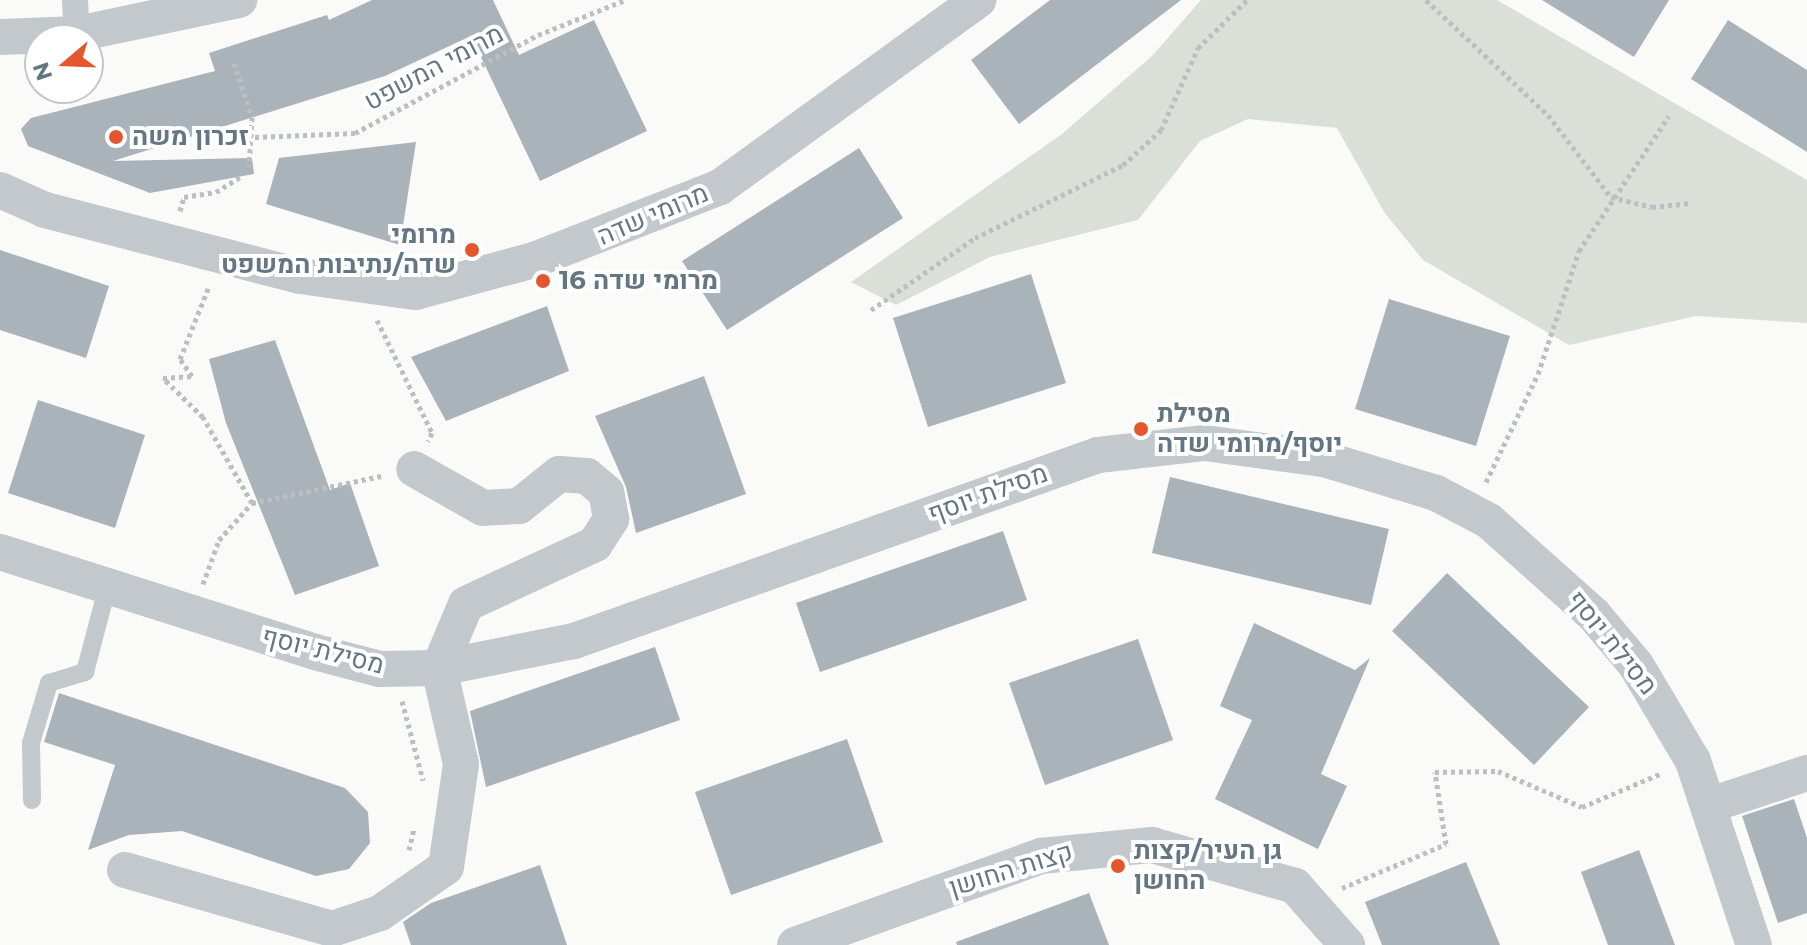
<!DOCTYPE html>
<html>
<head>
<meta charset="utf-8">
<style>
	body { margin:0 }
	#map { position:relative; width:1807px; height:945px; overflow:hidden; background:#fafaf8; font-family:Montserrat,Heebo,sans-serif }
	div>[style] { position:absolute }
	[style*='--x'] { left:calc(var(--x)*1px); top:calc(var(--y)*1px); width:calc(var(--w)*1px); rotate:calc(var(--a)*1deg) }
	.green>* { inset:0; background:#dadfd7 }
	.building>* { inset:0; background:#aab3b9 }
	.path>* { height:5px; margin-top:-2.5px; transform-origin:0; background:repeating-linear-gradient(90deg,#bbbfc2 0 4px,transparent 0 8px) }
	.service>* { height:18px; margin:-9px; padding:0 9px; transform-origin:9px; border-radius:9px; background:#c3c8cc }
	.pedestrian>* { height:26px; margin:-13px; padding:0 13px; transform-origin:13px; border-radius:13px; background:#c3c8cc }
	.minor>* { height:36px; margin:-18px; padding:0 18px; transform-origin:18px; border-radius:18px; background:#c3c8cc }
	.dots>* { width:22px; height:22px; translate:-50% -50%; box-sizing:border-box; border:4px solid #fff; border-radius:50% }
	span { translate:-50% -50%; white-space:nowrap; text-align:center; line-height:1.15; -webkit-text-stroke:8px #fff; paint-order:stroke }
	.street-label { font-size:26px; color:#657683 }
	.poi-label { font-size:26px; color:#657683; font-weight:700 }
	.left { translate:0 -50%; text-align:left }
	.right { translate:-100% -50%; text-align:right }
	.north { position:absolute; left:24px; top:24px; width:80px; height:80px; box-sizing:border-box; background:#fff; border:2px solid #c1c8cd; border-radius:50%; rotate:251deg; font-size:22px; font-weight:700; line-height:32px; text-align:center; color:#657683 }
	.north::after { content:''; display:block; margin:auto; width:28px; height:36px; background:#e4572e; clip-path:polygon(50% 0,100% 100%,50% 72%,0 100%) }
</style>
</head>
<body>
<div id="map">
	<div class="green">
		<div style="clip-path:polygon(1201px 0,1497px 0,1807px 180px,1807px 323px,1696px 316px,1569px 345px,1423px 260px,1384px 212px,1337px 128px,1248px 119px,1200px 141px,1138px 220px,990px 257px,896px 305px,851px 282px,1062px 134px,1152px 56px)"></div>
	</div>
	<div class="building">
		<div style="clip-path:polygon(372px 0,493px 0,519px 55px,594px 20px,647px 131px,540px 181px,471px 36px,385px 76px,113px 161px,252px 158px,254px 174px,150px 193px,28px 146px,21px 129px,31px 118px,215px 71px,209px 53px,327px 15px,329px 20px)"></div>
		<div style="clip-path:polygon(1050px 0,1181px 0,1019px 124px,971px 60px)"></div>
		<div style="clip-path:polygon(1542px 0,1669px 0,1634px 57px)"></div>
		<div style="clip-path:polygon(1728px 20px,1807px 70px,1807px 152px,1691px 79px)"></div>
		<div style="clip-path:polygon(416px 142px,400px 245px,266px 204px,279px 158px)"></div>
		<div style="clip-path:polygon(859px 148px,903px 218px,727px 330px,682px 261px)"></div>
		<div style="clip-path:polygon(0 250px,109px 286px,86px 358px,0 330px)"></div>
		<div style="clip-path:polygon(1031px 274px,1066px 383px,928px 427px,893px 318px)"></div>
		<div style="clip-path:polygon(1389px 299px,1510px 336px,1476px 446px,1355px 409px)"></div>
		<div style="clip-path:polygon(547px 306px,569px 371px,446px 421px,411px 357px)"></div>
		<div style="clip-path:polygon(275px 340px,330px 490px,350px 483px,379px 566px,295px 595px,226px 423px,209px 359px)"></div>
		<div style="clip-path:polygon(704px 376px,746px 494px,636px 533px,626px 487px,595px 416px)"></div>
		<div style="clip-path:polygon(38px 400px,145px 435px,115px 528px,8px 493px)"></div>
		<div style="clip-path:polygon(1170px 477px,1389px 529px,1371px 605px,1152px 553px)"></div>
		<div style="clip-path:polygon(1003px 531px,1027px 600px,820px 672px,796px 603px)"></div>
		<div style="clip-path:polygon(1447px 573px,1589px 707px,1534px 765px,1392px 631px)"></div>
		<div style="clip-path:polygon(1254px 623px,1355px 670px,1370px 658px,1321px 774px,1347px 786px,1318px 849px,1215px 799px,1252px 720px,1220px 706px)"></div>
		<div style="clip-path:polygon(1138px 639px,1173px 740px,1045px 785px,1009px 683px)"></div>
		<div style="clip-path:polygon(655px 647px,680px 720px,486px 787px,470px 711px)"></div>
		<div style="clip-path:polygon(59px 693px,345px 788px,368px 812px,370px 843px,349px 869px,316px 876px,182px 831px,129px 835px,88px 850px,115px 765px,44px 742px)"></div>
		<div style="clip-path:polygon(847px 739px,883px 842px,731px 895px,695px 792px)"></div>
		<div style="clip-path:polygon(1794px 799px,1807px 838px,1807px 913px,1778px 923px,1742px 816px)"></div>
		<div style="clip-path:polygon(1639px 850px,1675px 945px,1608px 945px,1581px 872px)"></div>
		<div style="clip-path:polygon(1466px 862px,1500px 945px,1382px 945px,1365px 902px)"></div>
		<div style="clip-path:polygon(540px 865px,567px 945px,411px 945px,403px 922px,431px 903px)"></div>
		<div style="clip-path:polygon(1089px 893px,1109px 945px,957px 945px,956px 942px)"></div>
	</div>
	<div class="path">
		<div style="--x:1426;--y:0;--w:168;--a:43.3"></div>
		<div style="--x:1548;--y:115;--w:103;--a:52.5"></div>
		<div style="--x:1611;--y:197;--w:42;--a:13.7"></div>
		<div style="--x:1652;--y:207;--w:38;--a:-6"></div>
		<div style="--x:234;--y:63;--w:57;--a:71.6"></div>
		<div style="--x:252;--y:117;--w:50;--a:93.4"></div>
		<div style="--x:255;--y:137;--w:100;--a:-2.3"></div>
		<div style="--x:355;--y:133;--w:208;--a:-28.2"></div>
		<div style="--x:538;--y:35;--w:94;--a:-21.9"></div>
		<div style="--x:180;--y:211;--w:15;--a:-74"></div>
		<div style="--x:184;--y:197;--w:32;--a:-9"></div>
		<div style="--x:216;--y:192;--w:31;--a:-32"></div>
		<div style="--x:871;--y:310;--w:126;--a:-34.7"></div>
		<div style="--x:975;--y:238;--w:165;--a:-26.3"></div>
		<div style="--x:1123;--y:165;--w:52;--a:-42.6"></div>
		<div style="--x:1161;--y:130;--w:90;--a:-65.7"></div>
		<div style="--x:1198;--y:48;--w:69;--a:-44.4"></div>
		<div style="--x:377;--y:320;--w:126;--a:64"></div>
		<div style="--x:432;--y:433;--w:9;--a:117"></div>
		<div style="--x:1486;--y:482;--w:120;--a:-64.3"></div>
		<div style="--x:1538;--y:374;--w:130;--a:-71.6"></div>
		<div style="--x:1579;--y:251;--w:162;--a:-56.3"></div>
		<div style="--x:252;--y:503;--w:132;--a:-11.8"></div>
		<div style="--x:203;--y:584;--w:47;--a:-70"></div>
		<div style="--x:219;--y:540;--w:50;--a:-48.3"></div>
		<div style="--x:252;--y:503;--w:99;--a:-119.7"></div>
		<div style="--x:203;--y:417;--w:56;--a:-135.7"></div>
		<div style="--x:163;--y:378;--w:29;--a:-4"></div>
		<div style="--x:192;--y:376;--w:21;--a:-125"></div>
		<div style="--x:180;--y:359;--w:79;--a:-68.3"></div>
		<div style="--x:402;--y:701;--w:82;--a:75.1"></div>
		<div style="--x:409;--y:850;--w:23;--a:-77"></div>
		<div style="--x:1342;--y:888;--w:113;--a:-22.9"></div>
		<div style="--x:1446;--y:844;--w:73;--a:-98.7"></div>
		<div style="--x:1435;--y:772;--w:63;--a:-0.9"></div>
		<div style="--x:1498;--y:771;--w:91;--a:23.2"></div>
		<div style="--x:1582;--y:807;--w:87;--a:-23"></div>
	</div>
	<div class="service">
		<div style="--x:32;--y:800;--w:57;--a:-91"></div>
		<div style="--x:31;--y:743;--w:63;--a:-73.3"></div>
		<div style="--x:49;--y:683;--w:38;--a:-17"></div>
		<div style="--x:85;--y:672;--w:90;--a:-75.2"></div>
	</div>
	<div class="pedestrian">
		<div style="--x:75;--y:0;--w:34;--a:87"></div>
	</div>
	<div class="minor">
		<div style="--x:0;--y:37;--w:77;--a:-2.2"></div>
		<div style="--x:77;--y:34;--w:166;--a:-11.9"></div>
		<div style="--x:0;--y:190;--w:49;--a:24"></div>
		<div style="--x:45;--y:210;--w:263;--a:14.5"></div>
		<div style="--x:300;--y:276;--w:117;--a:7.9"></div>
		<div style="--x:416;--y:292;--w:122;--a:-15.2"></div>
		<div style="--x:534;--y:260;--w:200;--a:-21.4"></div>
		<div style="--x:720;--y:187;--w:319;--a:-35.9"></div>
		<div style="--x:0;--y:552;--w:330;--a:17.6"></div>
		<div style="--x:315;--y:652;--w:67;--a:14.7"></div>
		<div style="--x:380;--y:669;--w:59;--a:-1"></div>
		<div style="--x:439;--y:668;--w:138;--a:-11.3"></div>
		<div style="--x:574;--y:641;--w:556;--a:-19.54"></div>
		<div style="--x:1098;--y:455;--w:108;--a:-6.4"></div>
		<div style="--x:1205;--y:443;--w:120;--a:7.7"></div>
		<div style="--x:1324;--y:459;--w:117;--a:16.9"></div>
		<div style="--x:1436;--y:493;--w:60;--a:27.8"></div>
		<div style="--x:1489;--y:521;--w:141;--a:41.8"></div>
		<div style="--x:1594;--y:615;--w:65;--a:50"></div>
		<div style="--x:1636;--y:665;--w:112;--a:59.3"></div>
		<div style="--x:1693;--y:761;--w:194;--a:71.7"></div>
		<div style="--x:1710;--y:805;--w:102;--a:-18.3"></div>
		<div style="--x:125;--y:870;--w:215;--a:15.9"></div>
		<div style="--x:332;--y:929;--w:51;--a:-18.4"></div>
		<div style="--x:380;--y:913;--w:80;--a:-34.9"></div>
		<div style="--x:446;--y:867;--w:104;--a:-81.7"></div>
		<div style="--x:461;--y:764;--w:98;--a:-102.9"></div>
		<div style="--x:439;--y:668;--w:69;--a:-67.1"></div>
		<div style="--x:466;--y:604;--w:142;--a:-24.9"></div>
		<div style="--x:595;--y:544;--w:30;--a:-57"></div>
		<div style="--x:611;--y:519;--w:27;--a:-100"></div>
		<div style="--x:606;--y:492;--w:25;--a:-140"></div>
		<div style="--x:587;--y:476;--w:28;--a:-176"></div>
		<div style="--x:559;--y:474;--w:51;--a:141.3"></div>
		<div style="--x:519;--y:506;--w:36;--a:177"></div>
		<div style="--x:483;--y:508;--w:79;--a:-150.5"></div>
		<div style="--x:795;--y:945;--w:262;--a:-19.9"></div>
		<div style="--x:1041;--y:856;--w:112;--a:-5.7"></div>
		<div style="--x:1152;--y:845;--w:149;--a:16"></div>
		<div style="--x:1295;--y:886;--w:79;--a:48.6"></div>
	</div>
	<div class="dots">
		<div style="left:116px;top:137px;background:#e4572e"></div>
		<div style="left:472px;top:250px;background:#e4572e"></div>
		<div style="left:543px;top:281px;background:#e4572e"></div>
		<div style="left:1141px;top:429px;background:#e4572e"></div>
		<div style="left:1118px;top:866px;background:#e4572e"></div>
	</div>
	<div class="street-label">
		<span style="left:434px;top:68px;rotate:-28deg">מרומי המשפט</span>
		<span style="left:653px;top:215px;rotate:-23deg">מרומי שדה</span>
		<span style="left:988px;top:494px;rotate:-20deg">מסילת יוסף</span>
		<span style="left:1612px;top:643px;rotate:51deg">מסילת יוסף</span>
		<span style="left:323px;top:651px;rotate:14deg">מסילת יוסף</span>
		<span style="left:1011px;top:870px;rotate:-17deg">קצות החושן</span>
	</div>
	<div class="poi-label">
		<span class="left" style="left:132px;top:137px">זכרון משה</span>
		<span class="right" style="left:456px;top:250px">מרומי<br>שדה/נתיבות המשפט</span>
		<span class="left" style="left:559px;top:281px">מרומי שדה 16</span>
		<span class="left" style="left:1157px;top:429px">מסילת<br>יוסף/מרומי שדה</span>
		<span class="left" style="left:1134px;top:866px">גן העיר/קצות<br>החושן</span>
	</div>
	<div class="north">N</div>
</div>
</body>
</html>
